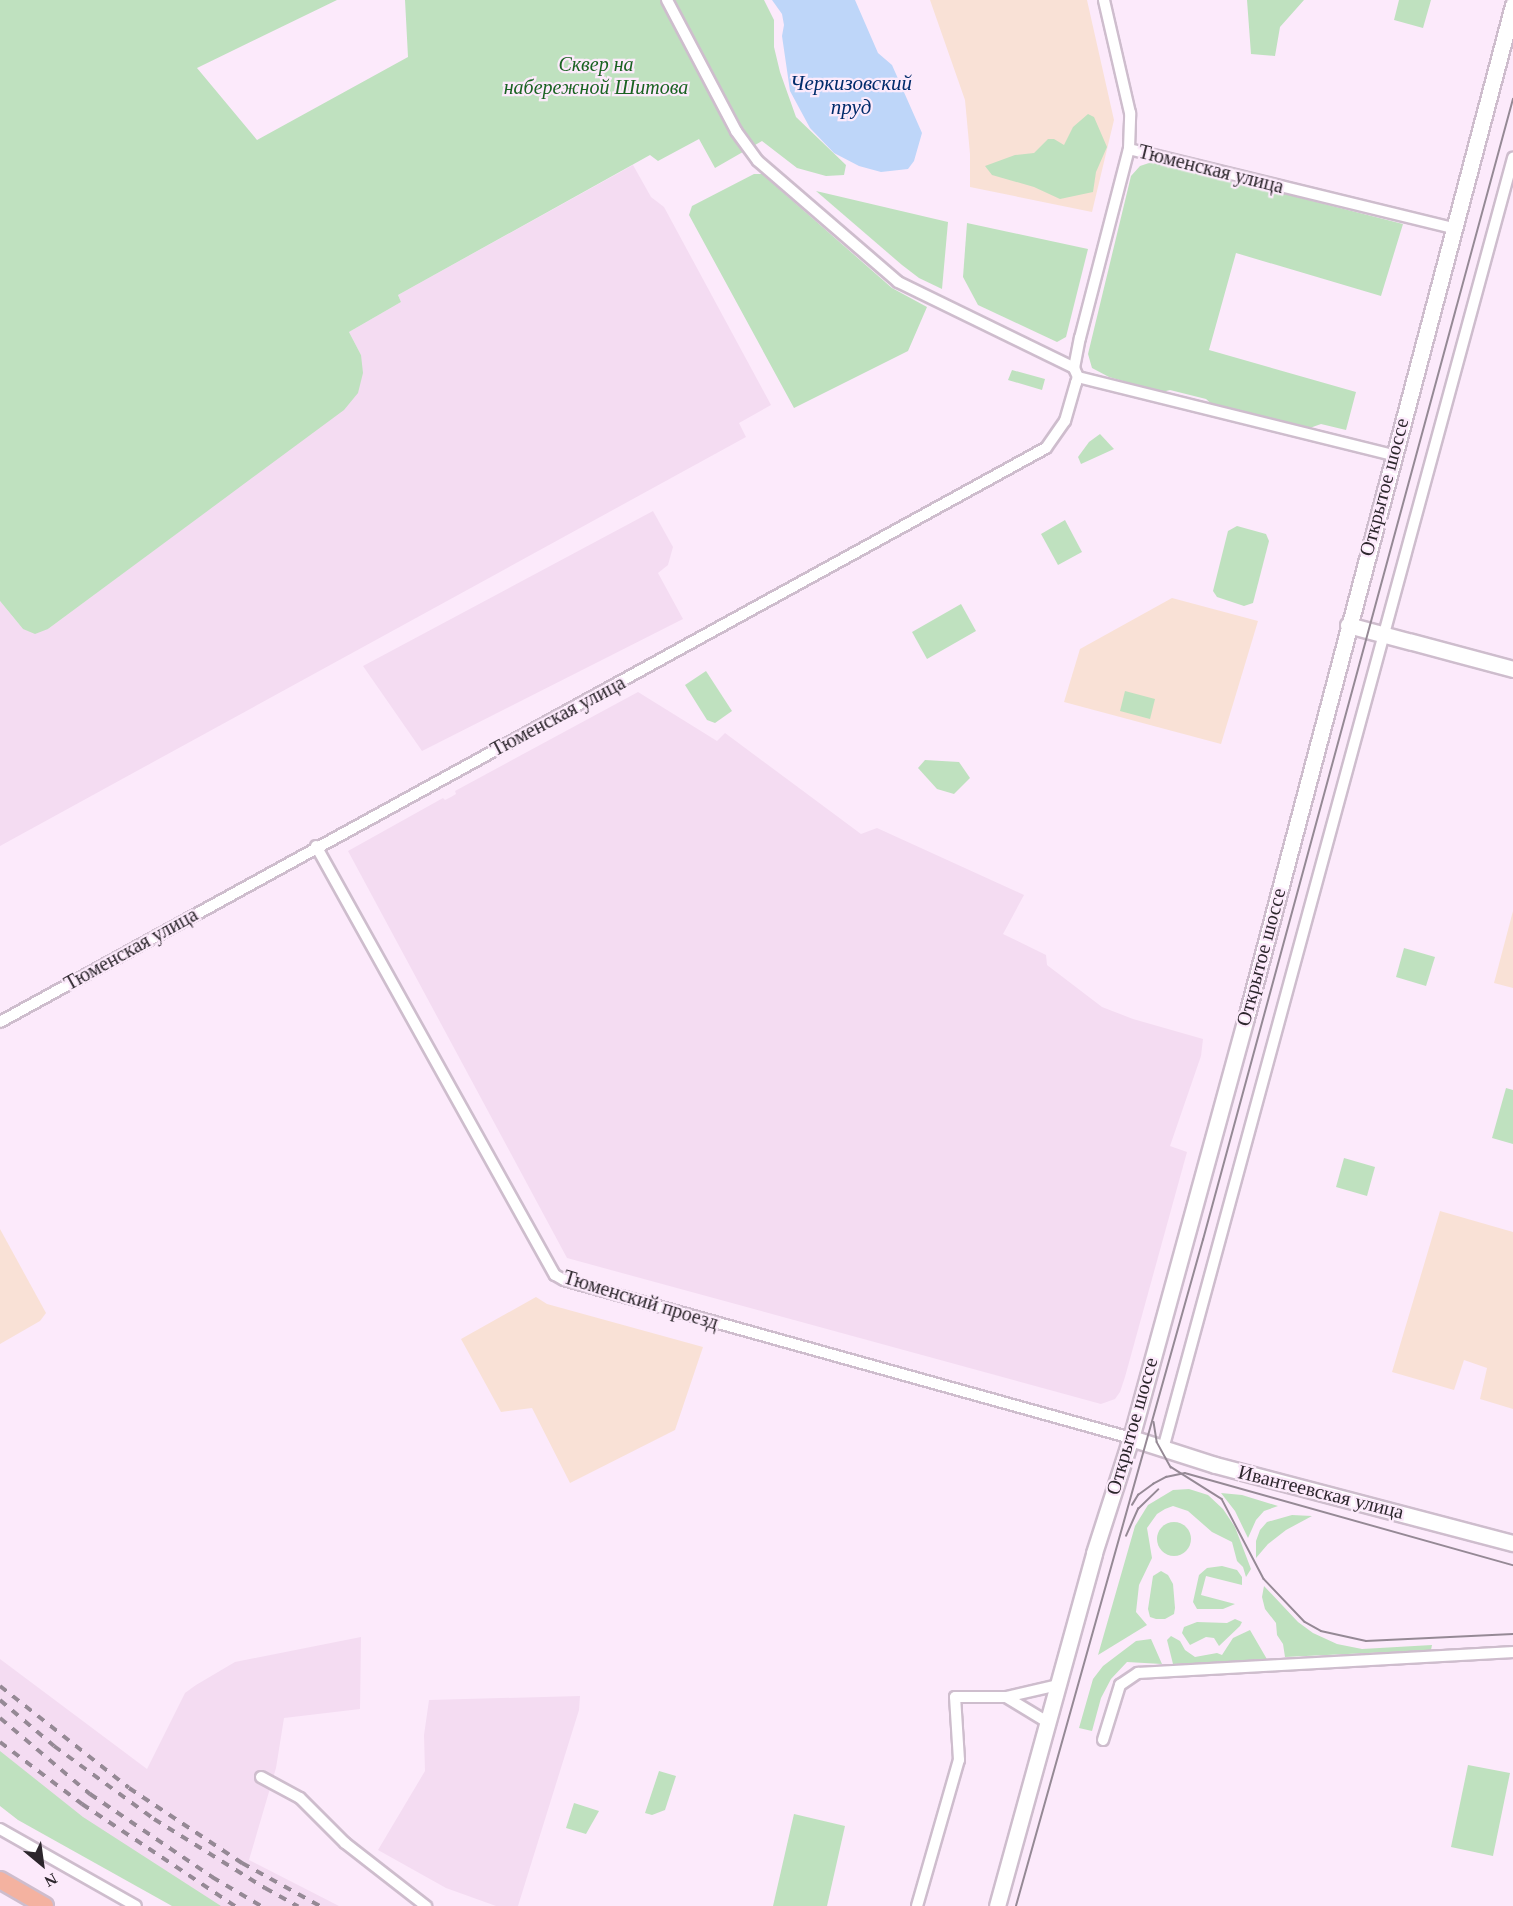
<!DOCTYPE html>
<html>
<head>
<meta charset="utf-8">
<style>
	body { margin:0 }
	#map { position:relative; width:1513px; height:1906px; overflow:hidden; background:#fceafb; font-family:"Times New Roman",serif }
	div>[style] { position:absolute }
	[style*='--x'] { left:calc(var(--x)*1px); top:calc(var(--y)*1px); width:calc(var(--w)*1px); rotate:calc(var(--a)*1deg) }
	.built>* { inset:0; background:#f4dcf2 }
	.education>* { inset:0; background:#f9e1d6 }
	.green>* { inset:0; background:#bfe1bf }
	.round { border-radius:50% }
	.water>* { inset:0; background:#bed6f9 }
	.roads { filter:drop-shadow(2px 0 #cebdcd) drop-shadow(-2px 0 #cebdcd) drop-shadow(0 2px #cebdcd) drop-shadow(0 -2px #cebdcd) }
	.street>* { height:10px; margin:-5px; padding:0 5px; transform-origin:5px; border-radius:5px; background:#fff }
	.secondary>* { height:15px; margin:-7.5px; padding:0 7.5px; transform-origin:7.5px; border-radius:7.5px; background:#fff }
	.primary>* { height:16px; margin:-8px; padding:0 8px; transform-origin:8px; border-radius:8px; background:#f4b2a0 }
	.tram>* { height:1.5px; margin:-0.75px; padding:0 0.75px; transform-origin:0.75px; border-radius:0.75px; background:#958995 }
	.rail>* { height:4px; margin-top:-2px; transform-origin:0; background:repeating-linear-gradient(90deg,#958995 0 8px,transparent 0 16px) }
	span { translate:-50% -50%; white-space:nowrap; text-align:center; line-height:1.15; -webkit-text-stroke:4.5px #fceafb; paint-order:stroke }
	.park-label { font-size:20px; color:#196221; font-style:italic }
	.street-label { font-size:20px; color:#2c262c }
	.water-label { font-size:21px; color:#002b6b; font-style:italic }
	.north { position:absolute; left:12px; top:1834px; width:60px; height:60px; -webkit-text-stroke:4px #fceafb; paint-order:stroke; rotate:151deg; font-size:16px; font-weight:700; line-height:24px; text-align:center; color:#2c262c }
	.north::after { content:''; display:block; margin:auto; width:21px; height:27px; background:#2c262c; clip-path:polygon(50% 0,100% 100%,50% 72%,0 100%) }
</style>
</head>
<body>
<div id="map">
	<div class="built">
		<div style="clip-path:polygon(633px 165px,651px 197px,664px 207px,771px 405px,739px 423px,746px 437px,0 846px,0 601px,23px 629px,48px 629px,208px 510px,361px 355px,349px 332px,401px 302px,398px 295px)"></div>
		<div style="clip-path:polygon(653px 511px,673px 547px,668px 565px,658px 573px,683px 619px,422px 751px,363px 666px)"></div>
		<div style="clip-path:polygon(638px 692px,717px 741px,725px 733px,861px 834px,877px 828px,1024px 895px,1003px 934px,1046px 955px,1047px 965px,1102px 1007px,1133px 1019px,1203px 1039px,1201px 1056px,1170px 1146px,1187px 1152px,1125px 1377px,1120px 1392px,1115px 1399px,1101px 1404px,567px 1258px,348px 851px,443px 798px,445px 800px,451px 797px,456px 794px,455px 791px)"></div>
		<div style="clip-path:polygon(361px 1637px,360px 1709px,284px 1718px,276px 1768px,249px 1860px,339px 1906px,198px 1906px,0 1766px,0 1659px,147px 1769px,185px 1693px,196px 1685px,235px 1662px)"></div>
		<div style="clip-path:polygon(580px 1696px,579px 1710px,518px 1906px,496px 1906px,446px 1888px,378px 1850px,425px 1771px,424px 1735px,429px 1700px)"></div>
	</div>
	<div class="education">
		<div style="clip-path:polygon(930px 0,1087px 0,1114px 120px,1092px 212px,970px 187px,970px 154px,965px 100px)"></div>
		<div style="clip-path:polygon(1172px 598px,1258px 621px,1221px 744px,1064px 702px,1080px 649px)"></div>
		<div style="clip-path:polygon(1513px 911px,1513px 988px,1494px 983px)"></div>
		<div style="clip-path:polygon(1440px 1211px,1513px 1232px,1513px 1409px,1480px 1399px,1487px 1368px,1464px 1360px,1454px 1390px,1392px 1372px)"></div>
		<div style="clip-path:polygon(0 1229px,46px 1313px,40px 1321px,0 1344px)"></div>
		<div style="clip-path:polygon(536px 1297px,547px 1304px,703px 1347px,675px 1430px,570px 1483px,532px 1408px,501px 1412px,461px 1339px)"></div>
	</div>
	<div class="green">
		<div style="clip-path:polygon(0 0,337px 0,197px 68px,257px 140px,408px 57px,405px 0,764px 0,774px 20px,774px 47px,780px 72px,796px 117px,846px 165px,844px 175px,826px 176px,797px 168px,762px 141px,715px 168px,699px 139px,658px 161px,650px 155px,398px 295px,401px 302px,349px 332px,361px 355px,363px 373px,358px 393px,344px 410px,48px 629px,35px 634px,23px 629px,0 601px)"></div>
		<div style="clip-path:polygon(1247px 0,1304px 0,1280px 27px,1275px 56px,1251px 54px)"></div>
		<div style="clip-path:polygon(1399px 0,1431px 0,1423px 28px,1394px 20px)"></div>
		<div style="clip-path:polygon(1088px 114px,1094px 117px,1107px 147px,1096px 172px,1093px 192px,1060px 199px,1034px 187px,992px 175px,985px 166px,1015px 155px,1034px 153px,1048px 139px,1054px 139px,1064px 145px,1073px 127px)"></div>
		<div style="clip-path:polygon(1155px 161px,1403px 224px,1381px 296px,1236px 253px,1209px 350px,1356px 392px,1346px 430px,1321px 424px,1307px 429px,1216px 408px,1206px 399px,1170px 390px,1162px 392px,1109px 377px,1092px 368px,1088px 354px,1131px 176px,1140px 166px)"></div>
		<div style="clip-path:polygon(754px 174px,762px 174px,892px 288px,927px 307px,908px 351px,794px 408px,689px 215px,692px 206px)"></div>
		<div style="clip-path:polygon(816px 191px,948px 222px,942px 289px,919px 278px,902px 265px)"></div>
		<div style="clip-path:polygon(967px 223px,1088px 249px,1066px 337px,1057px 342px,978px 305px,963px 277px)"></div>
		<div style="clip-path:polygon(1012px 370px,1045px 379px,1042px 390px,1008px 380px)"></div>
		<div style="clip-path:polygon(1100px 434px,1114px 449px,1081px 464px,1078px 457px,1089px 442px)"></div>
		<div style="clip-path:polygon(1065px 520px,1082px 552px,1058px 565px,1041px 534px)"></div>
		<div style="clip-path:polygon(1237px 526px,1266px 534px,1269px 541px,1253px 603px,1244px 606px,1217px 597px,1213px 591px,1228px 531px)"></div>
		<div style="clip-path:polygon(961px 604px,976px 631px,927px 659px,912px 632px)"></div>
		<div style="clip-path:polygon(706px 671px,732px 711px,715px 723px,707px 720px,685px 685px)"></div>
		<div style="clip-path:polygon(1125px 691px,1155px 699px,1150px 719px,1120px 711px)"></div>
		<div style="clip-path:polygon(925px 760px,959px 762px,970px 778px,954px 794px,937px 789px,918px 768px)"></div>
		<div style="clip-path:polygon(1404px 948px,1435px 957px,1426px 986px,1396px 977px)"></div>
		<div style="clip-path:polygon(1506px 1088px,1513px 1090px,1513px 1144px,1492px 1138px)"></div>
		<div style="clip-path:polygon(1344px 1158px,1375px 1167px,1367px 1196px,1336px 1187px)"></div>
		<div style="clip-path:polygon(1189px 1489px,1208px 1495px,1223px 1509px,1235px 1527px,1251px 1569px,1246px 1577px,1243px 1567px,1237px 1561px,1232px 1542px,1212px 1532px,1188px 1511px,1173px 1506px,1165px 1509px,1157px 1514px,1147px 1528px,1152px 1558px,1139px 1585px,1136px 1612px,1147px 1625px,1098px 1655px,1135px 1526px,1148px 1505px,1173px 1490px)"></div>
		<div style="clip-path:polygon(1221px 1493px,1242px 1495px,1278px 1506px,1264px 1511px,1256px 1520px,1248px 1538px,1235px 1511px)"></div>
		<div style="clip-path:polygon(1292px 1515px,1312px 1516px,1286px 1530px,1268px 1544px,1256px 1558px,1256px 1541px,1260px 1530px,1267px 1522px)"></div>
		<div class="round" style="left:1157px;top:1522px;width:34px;height:34px"></div>
		<div style="clip-path:polygon(1222px 1566px,1237px 1570px,1242px 1577px,1242px 1585px,1206px 1576px,1201px 1595px,1235px 1604px,1223px 1609px,1197px 1609px,1193px 1602px,1199px 1575px,1207px 1568px)"></div>
		<div style="clip-path:polygon(1161px 1571px,1168px 1575px,1173px 1584px,1175px 1608px,1174px 1614px,1165px 1619px,1156px 1619px,1150px 1617px,1148px 1609px,1153px 1576px)"></div>
		<div style="clip-path:polygon(1264px 1586px,1298px 1622px,1313px 1633px,1337px 1644px,1362px 1649px,1432px 1645px,1431px 1650px,1285px 1657px,1283px 1644px,1277px 1635px,1276px 1623px,1265px 1609px,1262px 1597px)"></div>
		<div style="clip-path:polygon(1235px 1619px,1242px 1622px,1240px 1626px,1219px 1646px,1214px 1638px,1206px 1637px,1190px 1645px,1182px 1633px,1184px 1627px,1197px 1622px,1227px 1623px)"></div>
		<div style="clip-path:polygon(1250px 1630px,1268px 1661px,1173px 1664px,1167px 1640px,1171px 1636px,1180px 1641px,1185px 1650px,1195px 1657px,1217px 1653px,1222px 1655px,1233px 1638px)"></div>
		<div style="clip-path:polygon(1151px 1639px,1162px 1664px,1127px 1662px,1111px 1679px,1101px 1698px,1092px 1731px,1079px 1728px,1093px 1679px,1103px 1666px,1136px 1641px)"></div>
		<div style="clip-path:polygon(0 1751px,83px 1817px,221px 1906px,172px 1906px,18px 1820px,0 1806px)"></div>
		<div style="clip-path:polygon(1468px 1765px,1510px 1773px,1493px 1856px,1451px 1847px)"></div>
		<div style="clip-path:polygon(659px 1771px,676px 1776px,665px 1810px,652px 1815px,645px 1813px)"></div>
		<div style="clip-path:polygon(574px 1803px,599px 1811px,586px 1834px,566px 1828px)"></div>
		<div style="clip-path:polygon(794px 1814px,845px 1826px,827px 1906px,773px 1906px)"></div>
	</div>
	<div class="water">
		<div style="clip-path:polygon(772px 0,855px 0,878px 53px,892px 65px,922px 133px,914px 161px,908px 169px,881px 172px,859px 166px,834px 153px,810px 128px,790px 91px,782px 36px,784px 25px,782px 14px)"></div>
	</div>
	<div class="roads">
		<div class="street">
			<div style="--x:667;--y:0;--w:148;--a:62.2"></div>
			<div style="--x:736;--y:131;--w:37;--a:54"></div>
			<div style="--x:758;--y:161;--w:185;--a:40.8"></div>
			<div style="--x:898;--y:282;--w:196;--a:26"></div>
			<div style="--x:1129;--y:149;--w:333;--a:13.7"></div>
			<div style="--x:1078;--y:377;--w:325;--a:13.9"></div>
			<div style="--x:316;--y:846;--w:491;--a:60.9"></div>
			<div style="--x:555;--y:1275;--w:10;--a:29"></div>
			<div style="--x:564;--y:1280;--w:589;--a:15.57"></div>
			<div style="--x:0;--y:1022;--w:1193;--a:-28.76"></div>
			<div style="--x:1046;--y:448;--w:33;--a:-55"></div>
			<div style="--x:1065;--y:421;--w:40;--a:-74"></div>
			<div style="--x:1076;--y:383;--w:6;--a:-72"></div>
			<div style="--x:1078;--y:377;--w:10;--a:-114"></div>
			<div style="--x:1074;--y:368;--w:31;--a:-79"></div>
			<div style="--x:1080;--y:338;--w:195;--a:-75.5"></div>
			<div style="--x:1129;--y:149;--w:36;--a:-88"></div>
			<div style="--x:1130;--y:113;--w:116;--a:-103"></div>
			<div style="--x:1163;--y:1449;--w:1338;--a:-74.83"></div>
			<div style="--x:1006;--y:1697;--w:50;--a:31.2"></div>
			<div style="--x:1103;--y:1740;--w:58;--a:-72.8"></div>
			<div style="--x:1120;--y:1685;--w:22;--a:-34"></div>
			<div style="--x:1138;--y:1673;--w:376;--a:-3.2"></div>
			<div style="--x:261;--y:1777;--w:44;--a:28.3"></div>
			<div style="--x:300;--y:1798;--w:64;--a:45"></div>
			<div style="--x:345;--y:1843;--w:103;--a:37.9"></div>
			<div style="--x:0;--y:1829;--w:156;--a:29.5"></div>
			<div style="--x:917;--y:1906;--w:152;--a:-74"></div>
			<div style="--x:959;--y:1760;--w:63;--a:-93.6"></div>
			<div style="--x:955;--y:1697;--w:51;--a:0"></div>
			<div style="--x:1006;--y:1697;--w:53;--a:-13"></div>
		</div>
		<div class="secondary">
			<div style="--x:1348;--y:625;--w:171;--a:14.9"></div>
			<div style="--x:1131;--y:1438;--w:88;--a:17.8"></div>
			<div style="--x:1215;--y:1465;--w:308;--a:14.7"></div>
			<div style="--x:997;--y:1906;--w:366;--a:-74.6"></div>
			<div style="--x:1094;--y:1553;--w:121;--a:-72.2"></div>
			<div style="--x:1131;--y:1438;--w:435;--a:-74.7"></div>
			<div style="--x:1246;--y:1018;--w:1048;--a:-75.23"></div>
		</div>
		<div class="primary">
			<div style="--x:0;--y:1880;--w:52;--a:30"></div>
		</div>
	</div>
	<div class="tram">
		<div style="--x:1154;--y:1422;--w:20;--a:81"></div>
		<div style="--x:1157;--y:1442;--w:29;--a:61"></div>
		<div style="--x:1171;--y:1467;--w:60;--a:32.1"></div>
		<div style="--x:1222;--y:1499;--w:90;--a:62.3"></div>
		<div style="--x:1264;--y:1579;--w:59;--a:46.4"></div>
		<div style="--x:1305;--y:1622;--w:18;--a:29"></div>
		<div style="--x:1321;--y:1631;--w:46;--a:12.5"></div>
		<div style="--x:1366;--y:1641;--w:147;--a:-2.7"></div>
		<div style="--x:1132;--y:1505;--w:12;--a:-59"></div>
		<div style="--x:1138;--y:1495;--w:19;--a:-36"></div>
		<div style="--x:1153;--y:1484;--w:15;--a:-28"></div>
		<div style="--x:1166;--y:1477;--w:19;--a:-12"></div>
		<div style="--x:1185;--y:1473;--w:341;--a:15.7"></div>
		<div style="--x:1126;--y:1536;--w:30;--a:-66"></div>
		<div style="--x:1138;--y:1509;--w:28;--a:-44"></div>
		<div style="--x:1016;--y:1906;--w:692;--a:-74.32"></div>
		<div style="--x:1203;--y:1240;--w:1182;--a:-74.8"></div>
	</div>
	<div class="rail">
		<div style="--x:0;--y:1686;--w:164;--a:38.3"></div>
		<div style="--x:129;--y:1788;--w:136;--a:33.6"></div>
		<div style="--x:242;--y:1863;--w:89;--a:28.9"></div>
		<div style="--x:0;--y:1700;--w:71;--a:40.4"></div>
		<div style="--x:54;--y:1746;--w:124;--a:36.1"></div>
		<div style="--x:154;--y:1819;--w:131;--a:31.9"></div>
		<div style="--x:265;--y:1888;--w:38;--a:29"></div>
		<div style="--x:0;--y:1718;--w:118;--a:40.2"></div>
		<div style="--x:90;--y:1794;--w:148;--a:34.2"></div>
		<div style="--x:212;--y:1877;--w:57;--a:30.6"></div>
		<div style="--x:0;--y:1742;--w:103;--a:37.1"></div>
		<div style="--x:82;--y:1804;--w:184;--a:33.7"></div>
	</div>
	<div class="park-label">
		<span style="left:596px;top:76px">Сквер на<br>набережной Шитова</span>
	</div>
	<div class="street-label">
		<span style="left:1211px;top:169px;rotate:14deg">Тюменская улица</span>
		<span style="left:1384px;top:487px;rotate:-75deg">Открытое шоссе</span>
		<span style="left:558px;top:716px;rotate:-28deg">Тюменская улица</span>
		<span style="left:131px;top:949px;rotate:-29deg">Тюменская улица</span>
		<span style="left:1261px;top:957px;rotate:-75deg">Открытое шоссе</span>
		<span style="left:641px;top:1300px;rotate:17deg">Тюменский проезд</span>
		<span style="left:1132px;top:1426px;rotate:-74deg">Открытое шоссе</span>
		<span style="left:1321px;top:1492px;rotate:14deg">Ивантеевская улица</span>
	</div>
	<div class="water-label">
		<span style="left:851px;top:95px">Черкизовский<br>пруд</span>
	</div>
	<div class="north">N</div>
</div>
</body>
</html>
